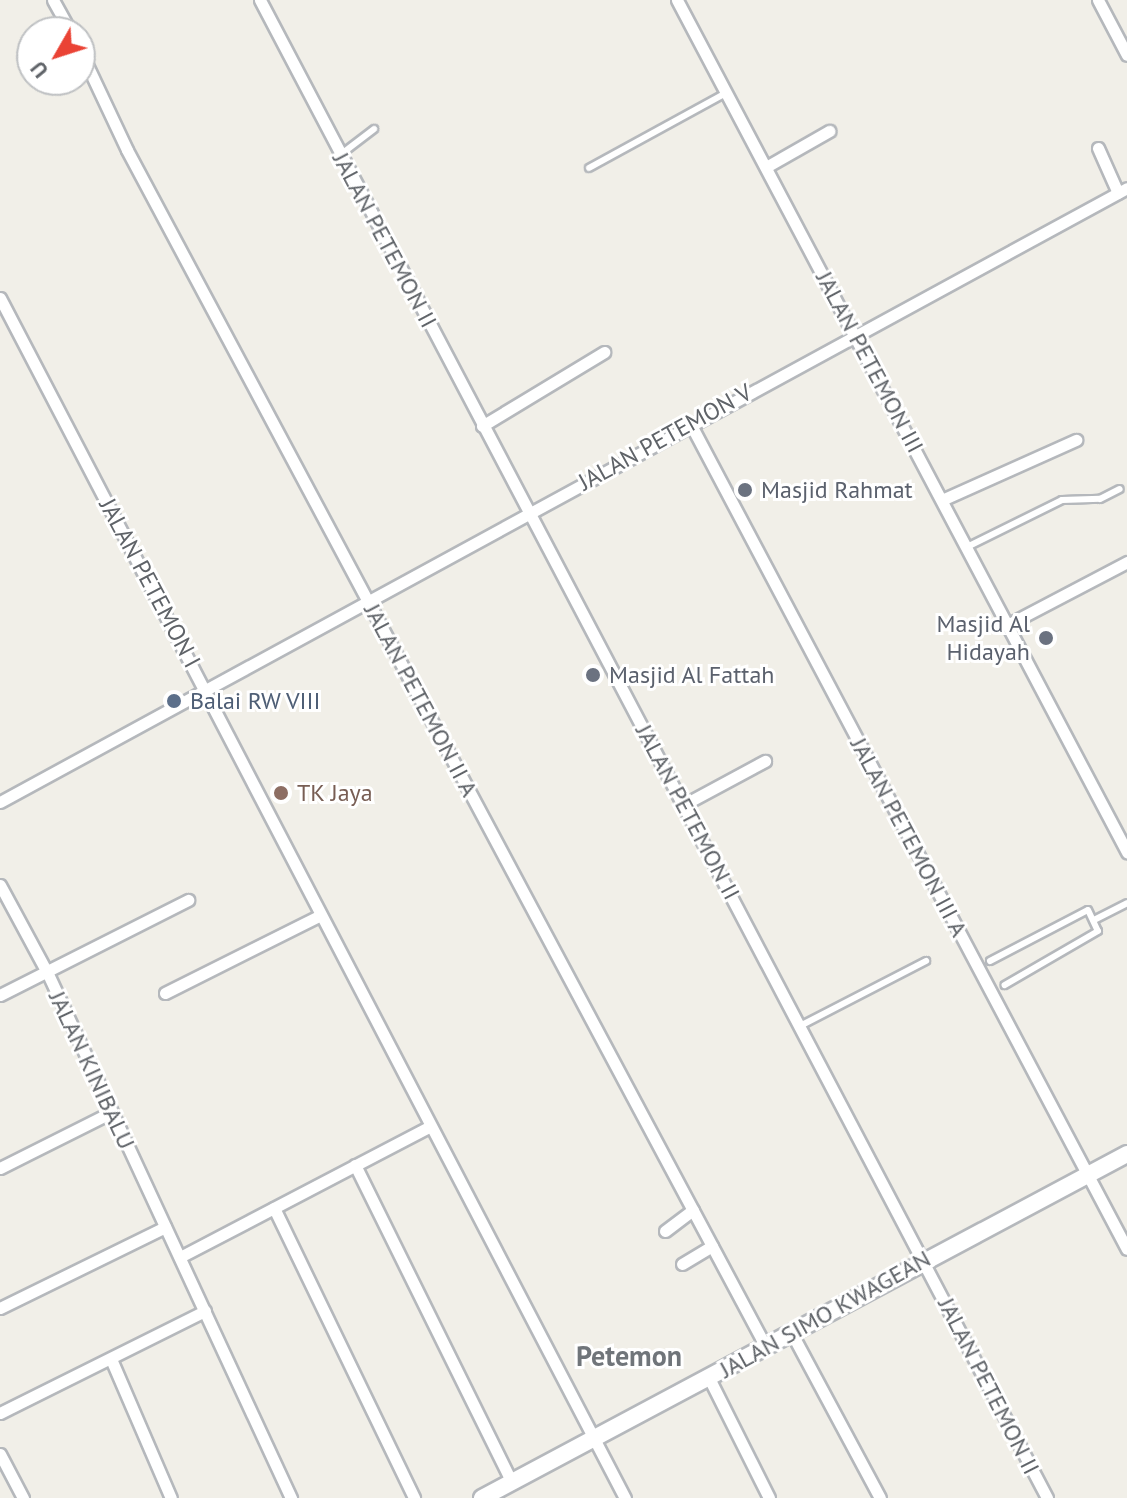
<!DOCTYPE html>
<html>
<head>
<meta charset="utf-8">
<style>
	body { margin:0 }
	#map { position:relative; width:1127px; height:1498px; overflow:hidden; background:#f1efe8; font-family:"PT Sans",sans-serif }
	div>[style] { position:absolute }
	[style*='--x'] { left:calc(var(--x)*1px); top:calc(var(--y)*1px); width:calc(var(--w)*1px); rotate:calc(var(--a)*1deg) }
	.roads { filter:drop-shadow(2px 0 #b5b8bc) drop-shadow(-2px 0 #b5b8bc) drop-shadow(0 2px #b5b8bc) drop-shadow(0 -2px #b5b8bc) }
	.lane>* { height:6px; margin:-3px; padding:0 3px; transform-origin:3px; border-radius:3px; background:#fff }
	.street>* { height:11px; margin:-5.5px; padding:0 5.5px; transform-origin:5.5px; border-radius:5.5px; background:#fff }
	.secondary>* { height:16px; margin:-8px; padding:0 8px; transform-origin:8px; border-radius:8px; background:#fff }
	.dots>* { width:22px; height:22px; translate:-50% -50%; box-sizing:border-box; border:4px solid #fff; border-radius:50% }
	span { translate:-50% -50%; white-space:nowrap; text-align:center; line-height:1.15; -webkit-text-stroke:6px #fff; paint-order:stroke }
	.street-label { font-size:24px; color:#5f6368 }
	.worship-label { font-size:24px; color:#5b616d }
	.left { translate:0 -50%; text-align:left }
	.right { translate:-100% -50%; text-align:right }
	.service-label { font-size:24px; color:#4e5e75 }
	.education-label { font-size:24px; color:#785e54 }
	.quarter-label { font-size:28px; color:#70757a; font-weight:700 }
	.north { position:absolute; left:16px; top:16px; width:80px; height:80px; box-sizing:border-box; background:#fff; border:2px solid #bfc1c3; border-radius:50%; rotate:231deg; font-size:22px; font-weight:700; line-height:32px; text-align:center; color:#5f6368 }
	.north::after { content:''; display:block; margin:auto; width:28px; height:36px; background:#ea4335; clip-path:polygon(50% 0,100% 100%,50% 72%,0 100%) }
</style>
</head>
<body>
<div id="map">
	<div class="roads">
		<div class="lane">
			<div style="--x:340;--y:155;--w:43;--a:-37.4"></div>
			<div style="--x:589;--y:168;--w:156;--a:-28.7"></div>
			<div style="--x:967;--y:547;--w:106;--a:-26.3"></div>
			<div style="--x:1062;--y:500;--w:38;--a:-2"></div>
			<div style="--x:1100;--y:499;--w:22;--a:-27"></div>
			<div style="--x:1094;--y:920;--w:37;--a:-27"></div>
			<div style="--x:990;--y:961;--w:110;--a:-27.5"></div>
			<div style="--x:1088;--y:910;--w:23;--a:65"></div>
			<div style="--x:1098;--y:931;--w:108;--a:149.9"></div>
			<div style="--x:800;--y:1026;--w:142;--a:-27.3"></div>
		</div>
		<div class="street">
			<div style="--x:53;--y:0;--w:37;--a:61"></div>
			<div style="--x:260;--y:0;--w:1692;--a:62.28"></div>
			<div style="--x:677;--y:0;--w:964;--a:62.16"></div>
			<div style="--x:1098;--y:0;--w:62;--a:62.2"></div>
			<div style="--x:80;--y:50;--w:110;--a:64.8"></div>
			<div style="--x:127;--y:150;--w:1357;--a:61.91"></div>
			<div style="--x:1098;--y:148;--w:49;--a:66"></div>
			<div style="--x:766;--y:167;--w:73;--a:-29.7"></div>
			<div style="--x:0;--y:298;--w:1353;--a:62.49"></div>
			<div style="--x:691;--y:425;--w:932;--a:62.12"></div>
			<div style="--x:482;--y:426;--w:143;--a:-31.2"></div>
			<div style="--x:944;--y:499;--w:145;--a:-24.1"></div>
			<div style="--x:1007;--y:625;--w:136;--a:-27.7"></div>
			<div style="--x:0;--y:802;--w:1283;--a:-28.58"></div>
			<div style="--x:685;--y:804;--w:91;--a:-28.3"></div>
			<div style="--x:0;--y:885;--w:101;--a:61.7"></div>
			<div style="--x:48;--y:974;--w:578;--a:65.12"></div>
			<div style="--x:165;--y:993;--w:174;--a:-26.6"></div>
			<div style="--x:0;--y:995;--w:211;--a:-26.8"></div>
			<div style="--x:355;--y:1165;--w:352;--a:63.7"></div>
			<div style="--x:0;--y:1168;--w:125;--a:-26.6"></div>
			<div style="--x:274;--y:1208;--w:322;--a:64.2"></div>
			<div style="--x:665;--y:1231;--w:35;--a:-37"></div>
			<div style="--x:180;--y:1257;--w:281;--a:-27.6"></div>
			<div style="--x:682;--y:1264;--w:35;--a:-31"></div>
			<div style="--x:0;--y:1308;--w:184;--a:-26.1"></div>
			<div style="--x:791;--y:1332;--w:188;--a:61.8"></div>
			<div style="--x:111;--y:1359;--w:151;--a:66.7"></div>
			<div style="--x:709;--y:1378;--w:134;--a:63.4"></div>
			<div style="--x:0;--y:1413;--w:229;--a:-26.5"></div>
			<div style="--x:0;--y:1454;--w:50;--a:62.4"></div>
		</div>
		<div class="secondary">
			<div style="--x:482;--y:1498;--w:731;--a:-28.07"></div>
		</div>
	</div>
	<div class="dots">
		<div style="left:745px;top:490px;background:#6b7280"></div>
		<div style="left:1046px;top:638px;background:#6b7280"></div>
		<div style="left:593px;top:675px;background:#6b7280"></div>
		<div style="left:174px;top:701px;background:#5c6f8a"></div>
		<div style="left:281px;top:793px;background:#8d6e63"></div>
	</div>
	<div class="street-label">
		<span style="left:385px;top:240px;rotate:62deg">JALAN PETEMON II</span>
		<span style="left:870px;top:362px;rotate:62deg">JALAN PETEMON III</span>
		<span style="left:665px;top:437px;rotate:-29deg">JALAN PETEMON V</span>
		<span style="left:150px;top:583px;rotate:62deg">JALAN PETEMON I</span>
		<span style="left:421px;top:700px;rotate:62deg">JALAN PETEMON II A</span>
		<span style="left:688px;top:812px;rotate:62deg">JALAN PETEMON II</span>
		<span style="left:909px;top:837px;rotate:62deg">JALAN PETEMON III A</span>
		<span style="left:92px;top:1070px;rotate:65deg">JALAN KINIBALU</span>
		<span style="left:825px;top:1314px;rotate:-29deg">JALAN SIMO KWAGEAN</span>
		<span style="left:989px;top:1386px;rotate:63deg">JALAN PETEMON II</span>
	</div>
	<div class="worship-label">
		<span class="left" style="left:761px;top:490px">Masjid Rahmat</span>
		<span class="right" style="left:1030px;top:638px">Masjid Al<br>Hidayah</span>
		<span class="left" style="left:609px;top:675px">Masjid Al Fattah</span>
	</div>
	<div class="service-label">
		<span class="left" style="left:190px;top:701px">Balai RW VIII</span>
	</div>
	<div class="education-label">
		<span class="left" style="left:297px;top:793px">TK Jaya</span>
	</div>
	<div class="quarter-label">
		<span style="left:629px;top:1356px">Petemon</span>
	</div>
	<div class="north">U</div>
</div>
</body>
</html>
